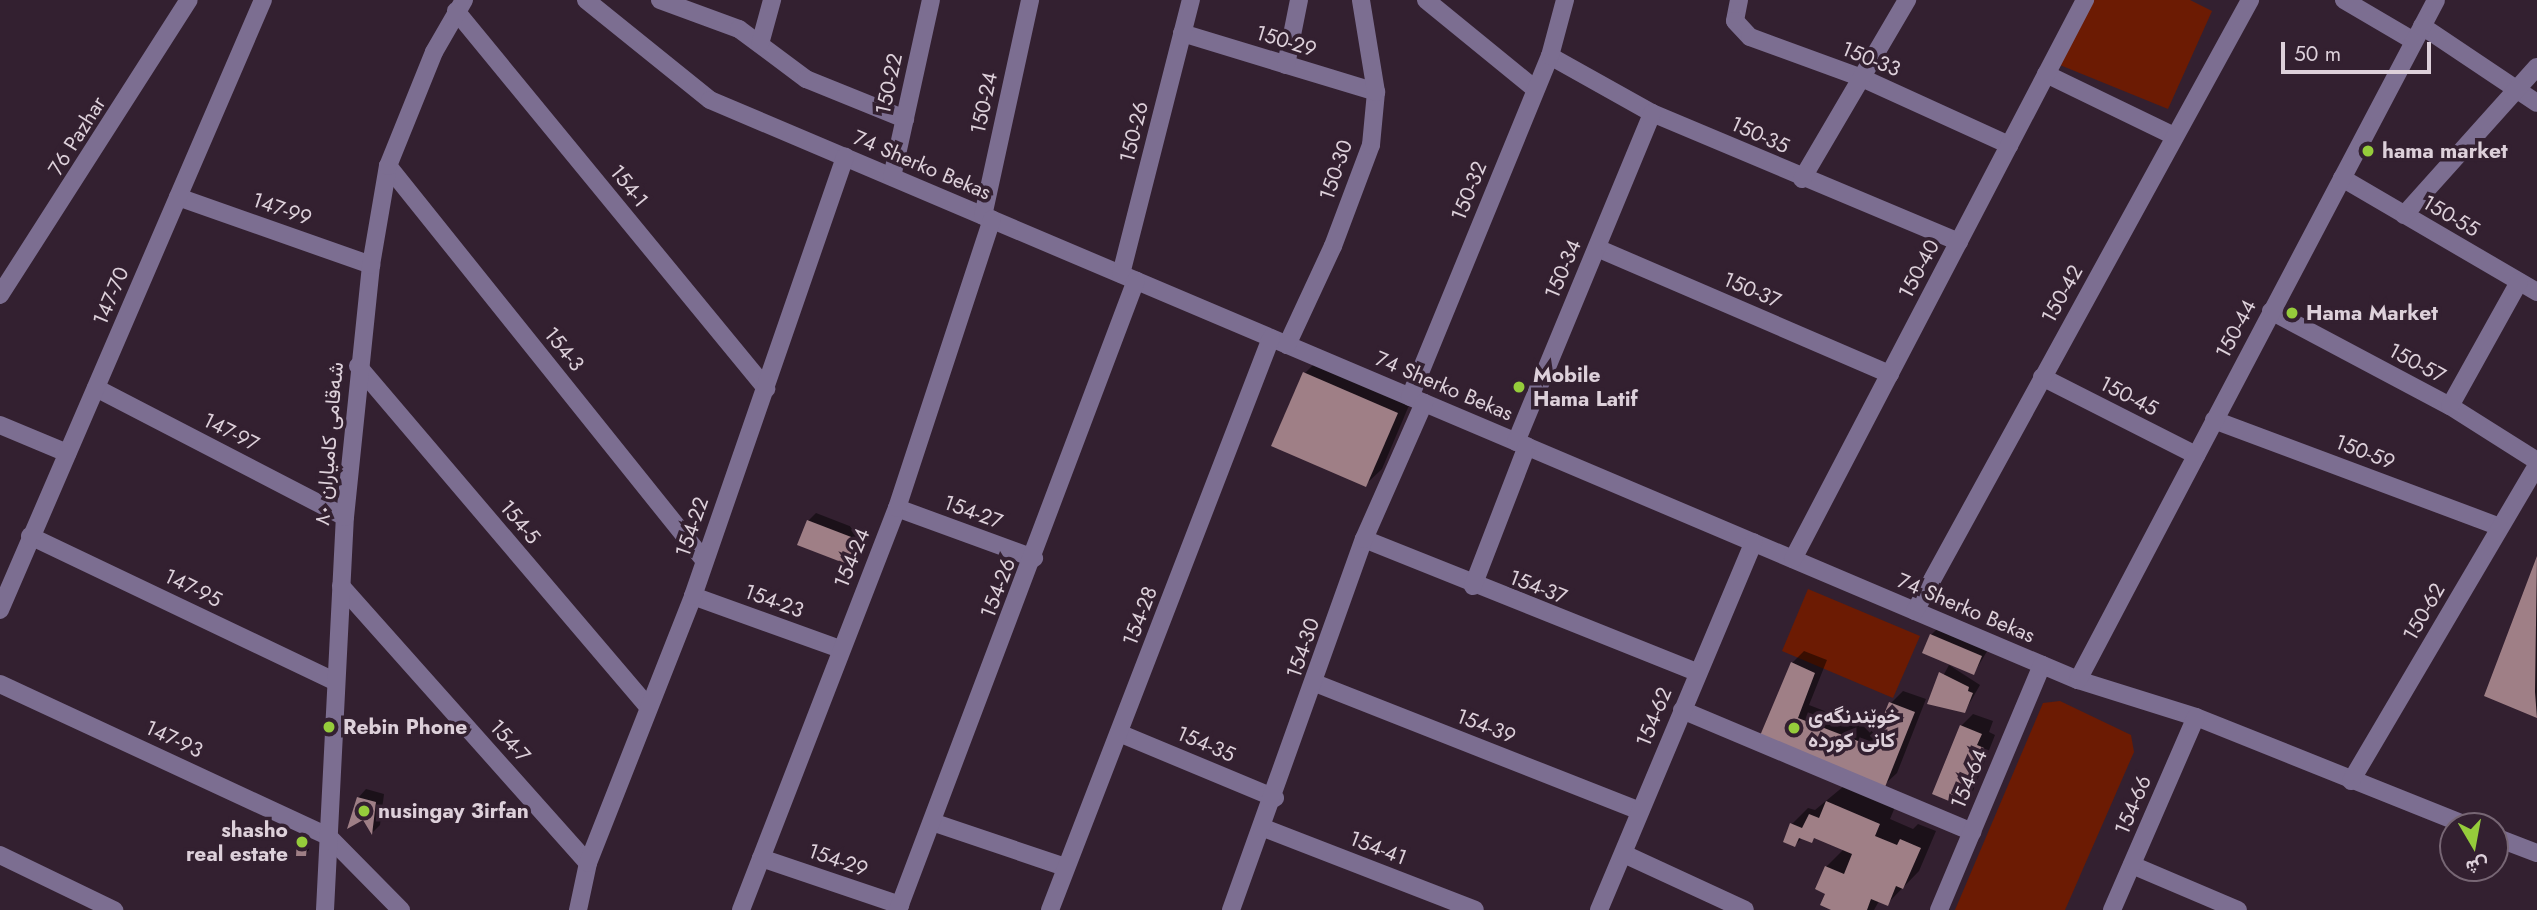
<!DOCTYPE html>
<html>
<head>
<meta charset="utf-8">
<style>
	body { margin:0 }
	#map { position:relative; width:2537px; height:910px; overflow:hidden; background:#332030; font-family:Jost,Vazirmatn,sans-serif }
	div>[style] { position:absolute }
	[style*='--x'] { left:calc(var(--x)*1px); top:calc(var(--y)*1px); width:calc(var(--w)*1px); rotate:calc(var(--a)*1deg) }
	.green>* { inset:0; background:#6c1b03 }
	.shadow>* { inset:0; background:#0007 }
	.building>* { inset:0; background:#9f7f86 }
	.minor>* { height:18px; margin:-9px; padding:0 9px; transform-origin:9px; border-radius:9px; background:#7c6e91 }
	.dots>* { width:19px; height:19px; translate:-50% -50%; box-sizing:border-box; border:4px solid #332030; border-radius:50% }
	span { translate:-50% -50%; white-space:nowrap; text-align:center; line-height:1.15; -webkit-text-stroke:7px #332030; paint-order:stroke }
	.street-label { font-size:21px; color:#ddd0da }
	.poi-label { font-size:21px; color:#ddd0da; font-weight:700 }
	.left { translate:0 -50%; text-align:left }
	.right { translate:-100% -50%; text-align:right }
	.north { position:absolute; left:2439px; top:812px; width:70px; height:70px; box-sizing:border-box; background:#332030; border:2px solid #776674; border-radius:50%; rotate:170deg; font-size:19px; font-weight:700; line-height:28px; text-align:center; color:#ddd0da }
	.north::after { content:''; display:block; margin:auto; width:24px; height:32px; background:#95cc3b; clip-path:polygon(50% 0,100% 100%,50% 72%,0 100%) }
	.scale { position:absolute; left:2281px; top:42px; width:150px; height:32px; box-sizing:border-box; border:4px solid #ddd0da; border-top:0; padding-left:9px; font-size:21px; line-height:24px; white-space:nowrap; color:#ddd0da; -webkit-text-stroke:5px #332030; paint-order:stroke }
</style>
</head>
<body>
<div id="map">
	<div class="green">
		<div style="clip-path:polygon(2089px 0,2190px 0,2212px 11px,2168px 109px,2055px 63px)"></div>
		<div style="clip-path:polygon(1808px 589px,1920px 636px,1893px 698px,1782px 651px)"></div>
		<div style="clip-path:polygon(2060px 701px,2131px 735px,2134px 752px,2065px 910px,1955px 910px,2043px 703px)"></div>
	</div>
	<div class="shadow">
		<div style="clip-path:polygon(1321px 357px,1413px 396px,1382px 469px,1365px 485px,1305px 373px)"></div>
		<div style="clip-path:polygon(816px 513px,865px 532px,849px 563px,808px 521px)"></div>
		<div style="clip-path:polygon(2537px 560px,2537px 716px,2486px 695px)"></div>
		<div style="clip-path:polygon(1939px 627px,1989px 648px,1974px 673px,1931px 635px)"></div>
		<div style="clip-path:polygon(1804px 651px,1827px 660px,1809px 705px,1879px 732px,1891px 703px,1903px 691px,1926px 699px,1897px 773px,1884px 785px,1762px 737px,1792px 663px)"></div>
		<div style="clip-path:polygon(1949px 665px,1980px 685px,1965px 711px,1929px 702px)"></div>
		<div style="clip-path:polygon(1973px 714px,1993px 721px,1989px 732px,1995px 735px,1973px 791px,1960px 804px,1961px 726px)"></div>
		<div style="clip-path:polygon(1844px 786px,1895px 807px,1890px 819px,1913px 829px,1918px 824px,1936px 831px,1919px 871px,1887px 904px,1879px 901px,1874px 910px,1832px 910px,1826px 867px,1844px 849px,1815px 837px,1803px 837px,1795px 845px,1792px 824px,1808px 808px,1815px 810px)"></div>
		<div style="clip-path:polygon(366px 789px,384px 794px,380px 825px,373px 832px,358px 798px)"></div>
		<div style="clip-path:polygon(310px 834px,309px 850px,305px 854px,298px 839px)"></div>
	</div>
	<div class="building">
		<div style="clip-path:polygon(1303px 372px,1398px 413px,1366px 487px,1271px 446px)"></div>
		<div style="clip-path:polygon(807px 520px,859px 540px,849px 565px,797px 545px)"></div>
		<div style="clip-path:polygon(2537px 556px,2535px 692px,2537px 718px,2484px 696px)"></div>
		<div style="clip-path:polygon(1930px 634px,1982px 656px,1974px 675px,1922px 653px)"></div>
		<div style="clip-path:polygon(1791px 662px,1815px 673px,1798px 718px,1871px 746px,1889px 702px,1915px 712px,1885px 787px,1759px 738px)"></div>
		<div style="clip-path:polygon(1939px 672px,1969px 687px,1968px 691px,1973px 693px,1965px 713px,1927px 704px)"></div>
		<div style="clip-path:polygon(1960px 725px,1982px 734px,1977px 745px,1984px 748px,1961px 806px,1932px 794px)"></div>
		<div style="clip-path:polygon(357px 797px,376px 802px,372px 835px,363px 820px,347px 829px)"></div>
		<div style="clip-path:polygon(1826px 801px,1880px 824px,1875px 836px,1897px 845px,1900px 839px,1921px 848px,1903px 889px,1896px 886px,1888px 906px,1871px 899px,1867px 910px,1831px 910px,1820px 905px,1825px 894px,1815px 889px,1825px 866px,1844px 874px,1852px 854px,1814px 838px,1812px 843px,1799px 838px,1795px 847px,1783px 842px,1790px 823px,1802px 828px,1809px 814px,1819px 818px)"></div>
		<div style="clip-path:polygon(308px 837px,306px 856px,296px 856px,297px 838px)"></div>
	</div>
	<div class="minor">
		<div style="--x:586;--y:0;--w:159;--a:38.9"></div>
		<div style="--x:710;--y:100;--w:1486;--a:22.98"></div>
		<div style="--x:2078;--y:680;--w:124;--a:17.4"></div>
		<div style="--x:2196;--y:717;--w:293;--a:21.8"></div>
		<div style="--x:660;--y:0;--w:84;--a:20.2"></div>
		<div style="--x:739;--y:29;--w:84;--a:36.7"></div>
		<div style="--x:806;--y:79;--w:107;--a:22"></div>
		<div style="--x:1426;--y:0;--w:141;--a:39.2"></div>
		<div style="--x:1739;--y:0;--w:21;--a:101"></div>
		<div style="--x:1735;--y:21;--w:22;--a:47"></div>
		<div style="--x:1750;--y:37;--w:119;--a:20.1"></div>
		<div style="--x:1862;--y:78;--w:162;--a:24.5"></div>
		<div style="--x:2344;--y:0;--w:81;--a:30.4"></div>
		<div style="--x:456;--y:11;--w:489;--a:50.6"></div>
		<div style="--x:2422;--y:26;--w:138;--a:33.8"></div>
		<div style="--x:1182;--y:33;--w:203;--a:16.9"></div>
		<div style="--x:760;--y:44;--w:46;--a:-74.7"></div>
		<div style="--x:1550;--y:56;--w:117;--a:29.2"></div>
		<div style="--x:1652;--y:113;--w:333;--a:22.8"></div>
		<div style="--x:1286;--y:65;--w:66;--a:-78.7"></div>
		<div style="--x:2046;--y:74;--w:142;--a:25.8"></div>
		<div style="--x:388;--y:166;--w:505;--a:51.27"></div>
		<div style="--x:892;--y:177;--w:181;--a:-77.6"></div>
		<div style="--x:2342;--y:178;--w:226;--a:30.3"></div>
		<div style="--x:1802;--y:179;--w:208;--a:-59.6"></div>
		<div style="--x:178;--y:197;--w:205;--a:19.4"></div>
		<div style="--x:2404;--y:215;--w:199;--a:-48.1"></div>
		<div style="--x:983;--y:216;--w:221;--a:-77.7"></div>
		<div style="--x:1597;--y:248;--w:319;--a:23.3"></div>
		<div style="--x:1121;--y:274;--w:283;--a:-75.7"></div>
		<div style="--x:0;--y:295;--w:350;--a:-57.4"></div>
		<div style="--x:2271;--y:311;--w:203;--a:28"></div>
		<div style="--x:2450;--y:406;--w:103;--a:32.3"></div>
		<div style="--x:1287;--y:345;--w:109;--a:-65.1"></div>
		<div style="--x:1333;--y:246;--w:108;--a:-69.4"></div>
		<div style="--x:1371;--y:145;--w:53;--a:-84.6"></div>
		<div style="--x:1376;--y:92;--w:93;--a:-99.3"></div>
		<div style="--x:358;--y:366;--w:448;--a:49.6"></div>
		<div style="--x:2042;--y:377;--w:173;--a:26.9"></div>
		<div style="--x:96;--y:388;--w:280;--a:27.4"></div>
		<div style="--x:1410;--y:397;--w:369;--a:-67.7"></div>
		<div style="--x:1550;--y:56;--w:58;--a:-75"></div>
		<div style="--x:2450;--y:406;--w:142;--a:-60.9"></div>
		<div style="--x:2214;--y:420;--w:305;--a:20.5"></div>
		<div style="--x:0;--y:425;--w:73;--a:22.7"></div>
		<div style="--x:1516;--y:442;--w:356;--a:-67.5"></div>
		<div style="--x:897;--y:508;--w:146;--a:20.1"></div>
		<div style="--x:30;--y:536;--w:339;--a:25.5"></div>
		<div style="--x:1364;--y:539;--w:359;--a:21.8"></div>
		<div style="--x:1793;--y:559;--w:631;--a:-62.42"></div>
		<div style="--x:341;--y:586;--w:371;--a:48.3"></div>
		<div style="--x:1473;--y:586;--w:150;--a:-68.9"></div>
		<div style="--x:693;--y:596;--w:156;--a:19.8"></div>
		<div style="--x:0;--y:610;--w:664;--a:-66.68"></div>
		<div style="--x:1915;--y:611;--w:697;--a:-61.26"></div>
		<div style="--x:2078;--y:680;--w:768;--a:-62.23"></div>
		<div style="--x:1315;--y:683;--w:349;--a:21.5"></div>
		<div style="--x:0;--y:684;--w:362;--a:24.9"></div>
		<div style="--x:328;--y:836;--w:104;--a:45.4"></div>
		<div style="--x:1682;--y:710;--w:315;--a:22.8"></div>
		<div style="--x:1119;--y:733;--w:169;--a:22.6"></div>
		<div style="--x:2351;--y:781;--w:367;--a:-59.5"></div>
		<div style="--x:932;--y:822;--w:140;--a:18.7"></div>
		<div style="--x:1264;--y:828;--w:226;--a:21.2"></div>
		<div style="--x:2495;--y:837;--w:45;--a:20.9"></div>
		<div style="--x:1624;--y:854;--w:133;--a:24.8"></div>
		<div style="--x:0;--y:855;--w:127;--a:25.8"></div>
		<div style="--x:761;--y:858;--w:147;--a:18.7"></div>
		<div style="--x:2132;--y:865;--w:115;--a:23"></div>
		<div style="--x:325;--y:910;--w:394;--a:-87.1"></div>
		<div style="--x:345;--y:517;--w:253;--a:-84.1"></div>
		<div style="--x:371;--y:265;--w:100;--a:-80.3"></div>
		<div style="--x:388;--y:166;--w:123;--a:-68"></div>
		<div style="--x:434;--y:52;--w:60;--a:-60"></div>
		<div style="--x:578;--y:910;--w:48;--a:-78"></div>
		<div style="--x:588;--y:863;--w:287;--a:-68.5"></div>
		<div style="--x:693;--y:596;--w:465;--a:-70.9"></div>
		<div style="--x:741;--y:910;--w:431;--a:-68.8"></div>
		<div style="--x:897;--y:508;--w:304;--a:-71.8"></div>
		<div style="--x:898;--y:910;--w:673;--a:-69.3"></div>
		<div style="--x:1050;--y:910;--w:613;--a:-68.88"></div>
		<div style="--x:1231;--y:910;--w:394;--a:-70.3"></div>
		<div style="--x:1364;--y:539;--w:149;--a:-66.2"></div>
		<div style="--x:1599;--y:910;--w:399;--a:-67.2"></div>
		<div style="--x:1939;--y:910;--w:266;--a:-67.2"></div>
		<div style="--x:2112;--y:910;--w:210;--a:-66.5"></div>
	</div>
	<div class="dots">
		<div style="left:2368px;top:151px;background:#95cc3b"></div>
		<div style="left:2292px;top:313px;background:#95cc3b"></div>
		<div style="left:1519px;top:387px;background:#95cc3b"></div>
		<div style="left:329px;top:727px;background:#95cc3b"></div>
		<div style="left:1794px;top:728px;background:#95cc3b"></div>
		<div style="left:364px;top:811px;background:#95cc3b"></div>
		<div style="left:302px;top:842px;background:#95cc3b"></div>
	</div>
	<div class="street-label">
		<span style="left:1286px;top:41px;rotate:17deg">150-29</span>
		<span style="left:1871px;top:59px;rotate:22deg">150-33</span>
		<span style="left:889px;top:84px;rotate:-78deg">150-22</span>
		<span style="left:984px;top:103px;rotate:-78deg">150-24</span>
		<span style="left:1134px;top:132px;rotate:-76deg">150-26</span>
		<span style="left:1760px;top:135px;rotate:24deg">150-35</span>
		<span style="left:77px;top:136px;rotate:-58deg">76 Pazhar</span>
		<span style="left:922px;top:165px;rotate:23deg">74 Sherko Bekas</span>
		<span style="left:1336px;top:170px;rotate:-71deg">150-30</span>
		<span style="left:629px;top:186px;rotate:51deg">154-1</span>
		<span style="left:1469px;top:191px;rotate:-68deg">150-32</span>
		<span style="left:282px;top:209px;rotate:19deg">147-99</span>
		<span style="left:2451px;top:216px;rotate:30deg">150-55</span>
		<span style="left:1563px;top:269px;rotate:-67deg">150-34</span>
		<span style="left:1919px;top:269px;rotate:-62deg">150-40</span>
		<span style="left:1752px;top:290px;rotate:23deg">150-37</span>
		<span style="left:2062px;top:294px;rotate:-61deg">150-42</span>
		<span style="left:111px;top:296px;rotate:-67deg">147-70</span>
		<span style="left:2236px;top:329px;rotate:-62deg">150-44</span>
		<span style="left:564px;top:349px;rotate:51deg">154-3</span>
		<span style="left:2417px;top:363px;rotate:28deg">150-57</span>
		<span style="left:1444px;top:386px;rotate:23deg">74 Sherko Bekas</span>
		<span style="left:2129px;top:396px;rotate:27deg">150-45</span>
		<span style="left:231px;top:432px;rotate:27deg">147-97</span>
		<span style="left:329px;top:444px;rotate:-85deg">شەقامی کامیاران ٨٠</span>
		<span style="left:2365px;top:452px;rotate:21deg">150-59</span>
		<span style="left:973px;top:512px;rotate:20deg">154-27</span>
		<span style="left:520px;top:522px;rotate:50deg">154-5</span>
		<span style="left:692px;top:527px;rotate:-71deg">154-22</span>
		<span style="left:852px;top:558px;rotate:-68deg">154-24</span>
		<span style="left:1538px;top:587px;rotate:21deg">154-37</span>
		<span style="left:193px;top:588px;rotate:26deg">147-95</span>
		<span style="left:998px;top:588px;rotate:-69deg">154-26</span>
		<span style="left:774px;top:601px;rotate:20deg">154-23</span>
		<span style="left:1966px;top:608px;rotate:23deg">74 Sherko Bekas</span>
		<span style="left:2424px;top:612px;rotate:-60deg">150-62</span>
		<span style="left:1140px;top:616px;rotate:-69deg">154-28</span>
		<span style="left:1303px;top:648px;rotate:-71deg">154-30</span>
		<span style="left:1654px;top:717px;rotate:-68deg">154-62</span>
		<span style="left:1486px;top:726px;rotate:21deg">154-39</span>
		<span style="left:174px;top:739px;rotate:25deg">147-93</span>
		<span style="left:510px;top:741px;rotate:48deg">154-7</span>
		<span style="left:1206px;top:744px;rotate:23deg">154-35</span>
		<span style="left:1969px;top:779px;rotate:-67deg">154-64</span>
		<span style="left:2133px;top:805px;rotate:-67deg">154-66</span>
		<span style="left:1378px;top:848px;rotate:21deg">154-41</span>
		<span style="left:838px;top:860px;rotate:19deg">154-29</span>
	</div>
	<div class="poi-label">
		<span class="left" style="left:2382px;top:151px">hama market</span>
		<span class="left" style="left:2306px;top:313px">Hama Market</span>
		<span class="left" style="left:1533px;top:387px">Mobile<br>Hama Latif</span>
		<span class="left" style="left:1808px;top:728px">خوێندنگەی<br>کانی کوردە</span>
		<span class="left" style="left:343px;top:727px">Rebin Phone</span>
		<span class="left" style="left:378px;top:811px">nusingay 3irfan</span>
		<span class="right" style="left:288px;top:842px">shasho<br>real estate</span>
	</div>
	<div class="north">ش</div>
	<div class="scale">50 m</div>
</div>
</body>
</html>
